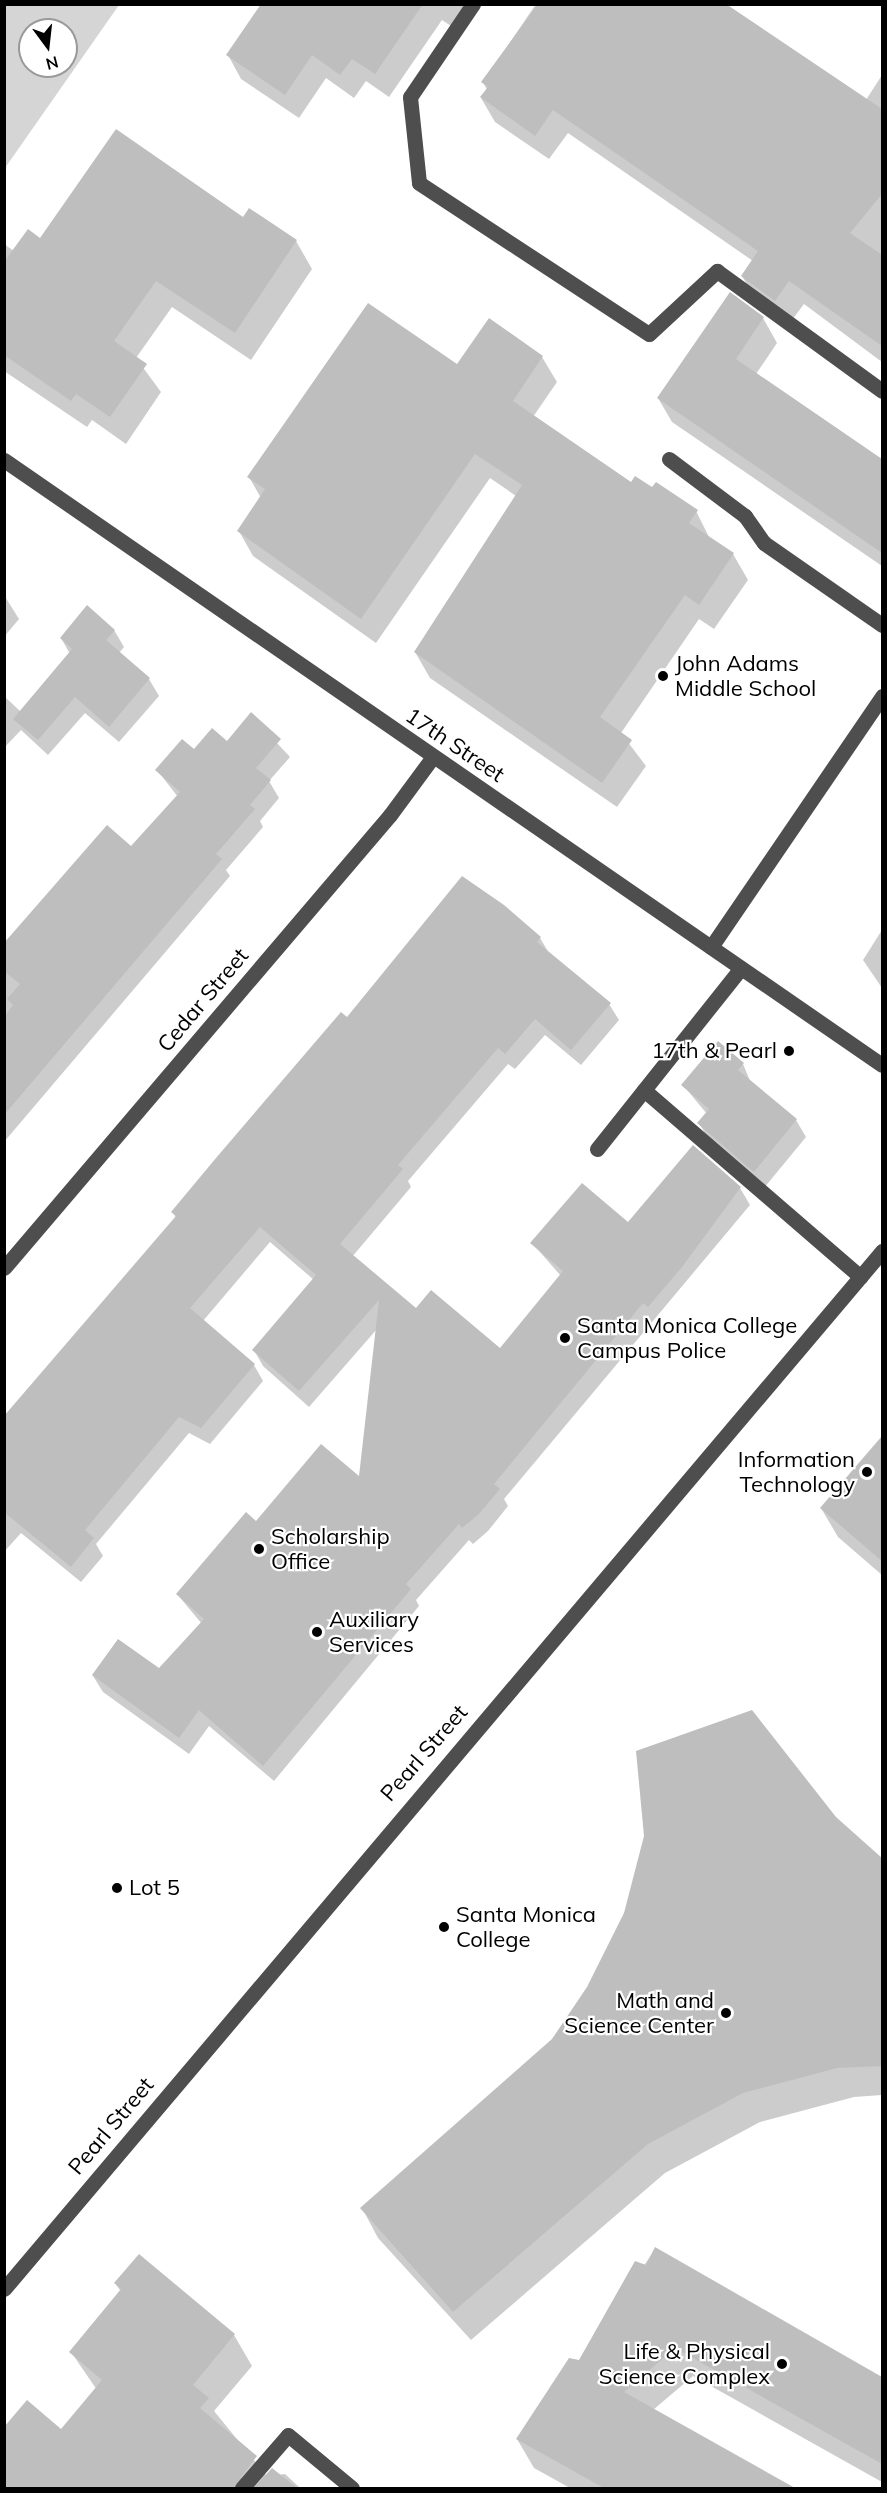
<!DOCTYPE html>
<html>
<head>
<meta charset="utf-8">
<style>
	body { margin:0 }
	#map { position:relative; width:887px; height:2493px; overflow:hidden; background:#fff; font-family:Mulish,sans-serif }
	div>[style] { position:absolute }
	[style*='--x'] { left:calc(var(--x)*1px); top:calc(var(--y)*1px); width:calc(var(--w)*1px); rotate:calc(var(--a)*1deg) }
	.green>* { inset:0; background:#d5d5d5 }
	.shadow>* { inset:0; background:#0003 }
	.building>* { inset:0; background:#bebebe }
	.minor>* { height:15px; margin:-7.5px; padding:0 7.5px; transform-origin:7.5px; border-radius:7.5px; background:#4e4e4e }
	.dots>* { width:16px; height:16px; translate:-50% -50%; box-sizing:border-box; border:3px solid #fff; border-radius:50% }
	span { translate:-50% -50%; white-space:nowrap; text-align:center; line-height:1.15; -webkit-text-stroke:4.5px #fff; paint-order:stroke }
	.poi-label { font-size:22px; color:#000 }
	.left { translate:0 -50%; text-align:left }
	.right { translate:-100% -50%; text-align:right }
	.street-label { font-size:22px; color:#000 }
	.frame { position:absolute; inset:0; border:6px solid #000; pointer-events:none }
	.north { position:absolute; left:18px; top:18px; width:60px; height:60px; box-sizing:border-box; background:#fff; border:2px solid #999; border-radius:50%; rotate:165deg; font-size:16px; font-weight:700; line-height:24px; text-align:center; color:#000 }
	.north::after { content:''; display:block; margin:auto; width:21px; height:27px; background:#000; clip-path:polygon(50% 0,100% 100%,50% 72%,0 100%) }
</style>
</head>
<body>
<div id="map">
	<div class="green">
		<div style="clip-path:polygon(evenodd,5px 4px,119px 5px,5px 168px,4px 5px,5px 4px,30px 30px,66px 30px,66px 66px,30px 66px,30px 30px)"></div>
	</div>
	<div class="shadow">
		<div style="clip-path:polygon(262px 4px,478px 4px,460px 32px,442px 20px,389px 97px,366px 81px,354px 98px,326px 78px,299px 118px,241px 79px,228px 55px)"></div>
		<div style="clip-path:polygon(536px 4px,723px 4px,866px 100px,882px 75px,882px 362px,804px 304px,789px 324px,756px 300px,742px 276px,753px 261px,568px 133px,549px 159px,495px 122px,481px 98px,487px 90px,483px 82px)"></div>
		<div style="clip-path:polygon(249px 210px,296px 241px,312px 269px,251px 360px,172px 307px,136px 358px,161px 392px,126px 444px,92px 420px,87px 427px,4px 371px,4px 244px,14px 251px,41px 240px,243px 219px)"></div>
		<div style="clip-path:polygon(730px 294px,763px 318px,777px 343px,756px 374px,882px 461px,882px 566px,672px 422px,658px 398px)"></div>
		<div style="clip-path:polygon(489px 320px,542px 357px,557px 382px,533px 417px,632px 484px,696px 511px,710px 539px,733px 554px,748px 580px,714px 629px,699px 619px,621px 733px,646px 766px,617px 807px,430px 678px,415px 652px,516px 496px,490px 478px,376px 643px,253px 556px,239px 531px,261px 498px,249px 477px,457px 366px)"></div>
		<div style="clip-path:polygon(4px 595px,19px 619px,4px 637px)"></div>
		<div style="clip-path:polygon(114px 630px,124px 647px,119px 653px,149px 679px,159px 696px,119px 742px,85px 713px,48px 755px,21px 730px,4px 748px,4px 696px,21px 712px,70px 654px,61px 638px)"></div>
		<div style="clip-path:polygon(251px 715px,290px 757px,269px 781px,279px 798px,260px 821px,263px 827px,226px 870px,230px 876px,4px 1142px,4px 944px,132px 848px,178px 797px,157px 770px,194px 751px,227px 743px)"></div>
		<div style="clip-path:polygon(882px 930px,882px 988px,863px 960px)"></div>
		<div style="clip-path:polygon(540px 938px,549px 953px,609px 1004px,619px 1020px,581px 1065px,545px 1035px,515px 1069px,508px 1064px,408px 1181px,411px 1187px,352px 1257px,416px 1310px,500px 1350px,561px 1276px,532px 1243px,628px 1224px,740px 1188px,750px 1205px,504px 1499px,508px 1506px,488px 1531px,473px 1544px,469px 1540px,416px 1600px,419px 1606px,274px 1781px,209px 1726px,189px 1754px,103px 1692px,93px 1676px,159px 1670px,202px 1624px,177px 1594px,256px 1523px,360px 1479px,377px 1329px,309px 1407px,263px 1366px,254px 1350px,314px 1280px,270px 1242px,203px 1321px,254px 1365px,263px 1381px,210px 1444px,189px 1433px,96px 1544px,103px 1556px,81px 1582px,21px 1533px,4px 1552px,4px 1423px,176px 1218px,173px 1212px,347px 1019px)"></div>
		<div style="clip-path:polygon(718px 1043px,743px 1064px,751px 1083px,796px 1120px,806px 1137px,764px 1188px,709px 1140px,699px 1123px,707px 1114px,683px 1085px)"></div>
		<div style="clip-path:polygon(882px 1438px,882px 1575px,838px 1537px,821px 1508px)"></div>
		<div style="clip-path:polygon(835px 1818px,882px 1860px,882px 2095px,854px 2097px,760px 2122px,665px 2173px,471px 2340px,378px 2238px,362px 2208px)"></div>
		<div style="clip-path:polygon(655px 2249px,882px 2379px,882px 2482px,693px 2376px,653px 2410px,792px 2488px,570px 2488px,534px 2468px,517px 2439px,580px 2362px)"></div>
		<div style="clip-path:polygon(116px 2284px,234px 2335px,252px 2366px,214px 2411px,267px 2476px,285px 2474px,300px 2488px,4px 2488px,4px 2430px,62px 2431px,97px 2390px,71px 2352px,121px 2292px)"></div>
	</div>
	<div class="building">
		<div style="clip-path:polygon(261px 4px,423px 4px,375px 74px,352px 59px,340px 75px,312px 55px,285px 95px,226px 55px)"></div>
		<div style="clip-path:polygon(538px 4px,726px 4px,882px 109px,882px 194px,850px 233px,882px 255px,882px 346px,789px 281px,775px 301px,741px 276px,758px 251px,553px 110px,535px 136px,480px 97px,488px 87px,481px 82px)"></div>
		<div style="clip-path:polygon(116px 129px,243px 217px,249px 208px,297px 240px,235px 333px,156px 281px,114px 341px,147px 364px,110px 417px,76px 394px,71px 401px,4px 355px,4px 262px,28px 229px,40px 238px)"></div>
		<div style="clip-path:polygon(730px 292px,764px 317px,736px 359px,882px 459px,882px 553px,657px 398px)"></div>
		<div style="clip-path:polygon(368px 303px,457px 364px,489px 318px,543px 356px,513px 401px,631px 482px,635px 476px,652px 487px,656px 482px,698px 510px,689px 523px,734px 553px,699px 605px,685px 595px,600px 717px,632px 740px,602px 783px,414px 652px,522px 485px,475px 454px,361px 619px,237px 531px,265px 489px,247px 477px)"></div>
		<div style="clip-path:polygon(87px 605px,115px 630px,106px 640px,150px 678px,109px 727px,75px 697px,38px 740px,13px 719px,72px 649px,60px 638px)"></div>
		<div style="clip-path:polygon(251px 712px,281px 739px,256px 768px,271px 780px,250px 805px,255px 809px,216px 854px,222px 859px,4px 1115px,4px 1017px,13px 1005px,7px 999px,20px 984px,4px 971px,4px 943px,107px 825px,131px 846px,180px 792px,155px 770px,182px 739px,194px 749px,212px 728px,227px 741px)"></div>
		<div style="clip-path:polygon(462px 876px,504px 905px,541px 937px,537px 942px,611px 1003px,571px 1050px,535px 1019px,505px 1054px,498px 1048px,398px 1165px,403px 1169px,340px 1244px,416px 1308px,431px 1290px,500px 1348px,563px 1271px,530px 1243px,582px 1183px,628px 1222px,693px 1145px,741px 1187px,682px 1267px,648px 1307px,643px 1303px,494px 1484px,500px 1489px,479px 1514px,462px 1528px,459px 1524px,406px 1584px,411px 1589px,263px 1766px,199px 1710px,179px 1738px,92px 1675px,118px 1639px,159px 1668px,204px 1619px,176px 1594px,246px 1512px,256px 1521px,321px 1444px,359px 1476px,379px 1300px,299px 1391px,252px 1350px,316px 1275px,260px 1227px,190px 1308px,255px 1364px,201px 1428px,179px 1417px,85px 1530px,94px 1538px,71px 1567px,4px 1512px,4px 1416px,176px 1216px,171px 1212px,216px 1158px,341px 1012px,347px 1017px)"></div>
		<div style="clip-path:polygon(718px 1041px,744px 1063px,738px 1070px,797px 1119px,754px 1172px,697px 1123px,709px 1109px,681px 1085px)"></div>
		<div style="clip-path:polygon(882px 1436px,882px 1561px,820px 1508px)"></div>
		<div style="clip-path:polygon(752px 1710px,836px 1817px,882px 1858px,882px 2066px,837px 2068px,743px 2093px,648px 2144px,453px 2312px,360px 2208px,552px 2039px,587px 1987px,624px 1913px,644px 1836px,636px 1751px)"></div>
		<div style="clip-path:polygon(655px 2247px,882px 2377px,882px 2464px,675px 2348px,624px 2392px,795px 2488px,604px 2488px,516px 2439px,569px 2358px,579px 2360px,635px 2261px,646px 2265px)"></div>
		<div style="clip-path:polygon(139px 2254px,235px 2334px,193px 2385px,209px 2398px,200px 2408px,257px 2456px,233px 2488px,4px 2488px,4px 2427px,27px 2400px,61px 2429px,102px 2380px,69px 2352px,121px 2289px,114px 2283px)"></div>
		<div style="clip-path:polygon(272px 2468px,297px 2488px,254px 2488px)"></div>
	</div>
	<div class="minor">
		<div style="--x:473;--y:4;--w:112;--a:124.1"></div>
		<div style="--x:410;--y:97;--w:86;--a:84"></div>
		<div style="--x:419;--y:183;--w:275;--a:33.3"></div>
		<div style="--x:649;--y:334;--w:93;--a:-42.8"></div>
		<div style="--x:717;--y:271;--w:204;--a:36"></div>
		<div style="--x:669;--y:459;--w:95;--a:36.9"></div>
		<div style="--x:745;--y:516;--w:33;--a:55"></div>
		<div style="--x:764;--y:543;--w:144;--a:34.8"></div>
		<div style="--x:4;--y:460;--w:1066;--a:34.57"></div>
		<div style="--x:711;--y:947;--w:304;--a:-55.7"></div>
		<div style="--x:644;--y:1090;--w:286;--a:40.8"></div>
		<div style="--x:597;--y:1149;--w:231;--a:-51.5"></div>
		<div style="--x:4;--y:1268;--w:595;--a:-49.57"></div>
		<div style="--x:390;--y:815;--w:71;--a:-53.6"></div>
		<div style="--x:4;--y:2289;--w:1360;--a:-49.77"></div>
		<div style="--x:242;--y:2488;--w:70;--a:-49"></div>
		<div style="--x:288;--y:2435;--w:83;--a:39.6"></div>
	</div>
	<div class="dots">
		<div style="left:663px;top:676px;background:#000"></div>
		<div style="left:789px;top:1051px;background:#000"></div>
		<div style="left:565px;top:1338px;background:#000"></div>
		<div style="left:867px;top:1472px;background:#000"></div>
		<div style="left:259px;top:1549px;background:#000"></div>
		<div style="left:317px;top:1632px;background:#000"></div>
		<div style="left:117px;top:1888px;background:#000"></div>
		<div style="left:444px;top:1927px;background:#000"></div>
		<div style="left:726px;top:2013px;background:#000"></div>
		<div style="left:782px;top:2364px;background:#000"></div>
	</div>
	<div class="poi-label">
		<span class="left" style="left:675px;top:676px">John Adams<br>Middle School</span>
		<span class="right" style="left:777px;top:1051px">17th &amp; Pearl</span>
		<span class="left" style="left:577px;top:1338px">Santa Monica College<br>Campus Police</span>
		<span class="right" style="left:855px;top:1472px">Information<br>Technology</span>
		<span class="left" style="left:271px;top:1549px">Scholarship<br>Office</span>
		<span class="left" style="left:329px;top:1632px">Auxiliary<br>Services</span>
		<span class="left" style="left:129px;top:1888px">Lot 5</span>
		<span class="left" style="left:456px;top:1927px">Santa Monica<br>College</span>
		<span class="right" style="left:714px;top:2013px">Math and<br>Science Center</span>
		<span class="right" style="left:770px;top:2364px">Life &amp; Physical<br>Science Complex</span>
	</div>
	<div class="street-label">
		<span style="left:455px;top:745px;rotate:34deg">17th Street</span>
		<span style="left:203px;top:1000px;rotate:-50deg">Cedar Street</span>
		<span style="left:424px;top:1753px;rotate:-49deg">Pearl Street</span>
		<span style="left:111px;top:2126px;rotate:-50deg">Pearl Street</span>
	</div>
	<div class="frame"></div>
	<div class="north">N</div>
</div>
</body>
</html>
